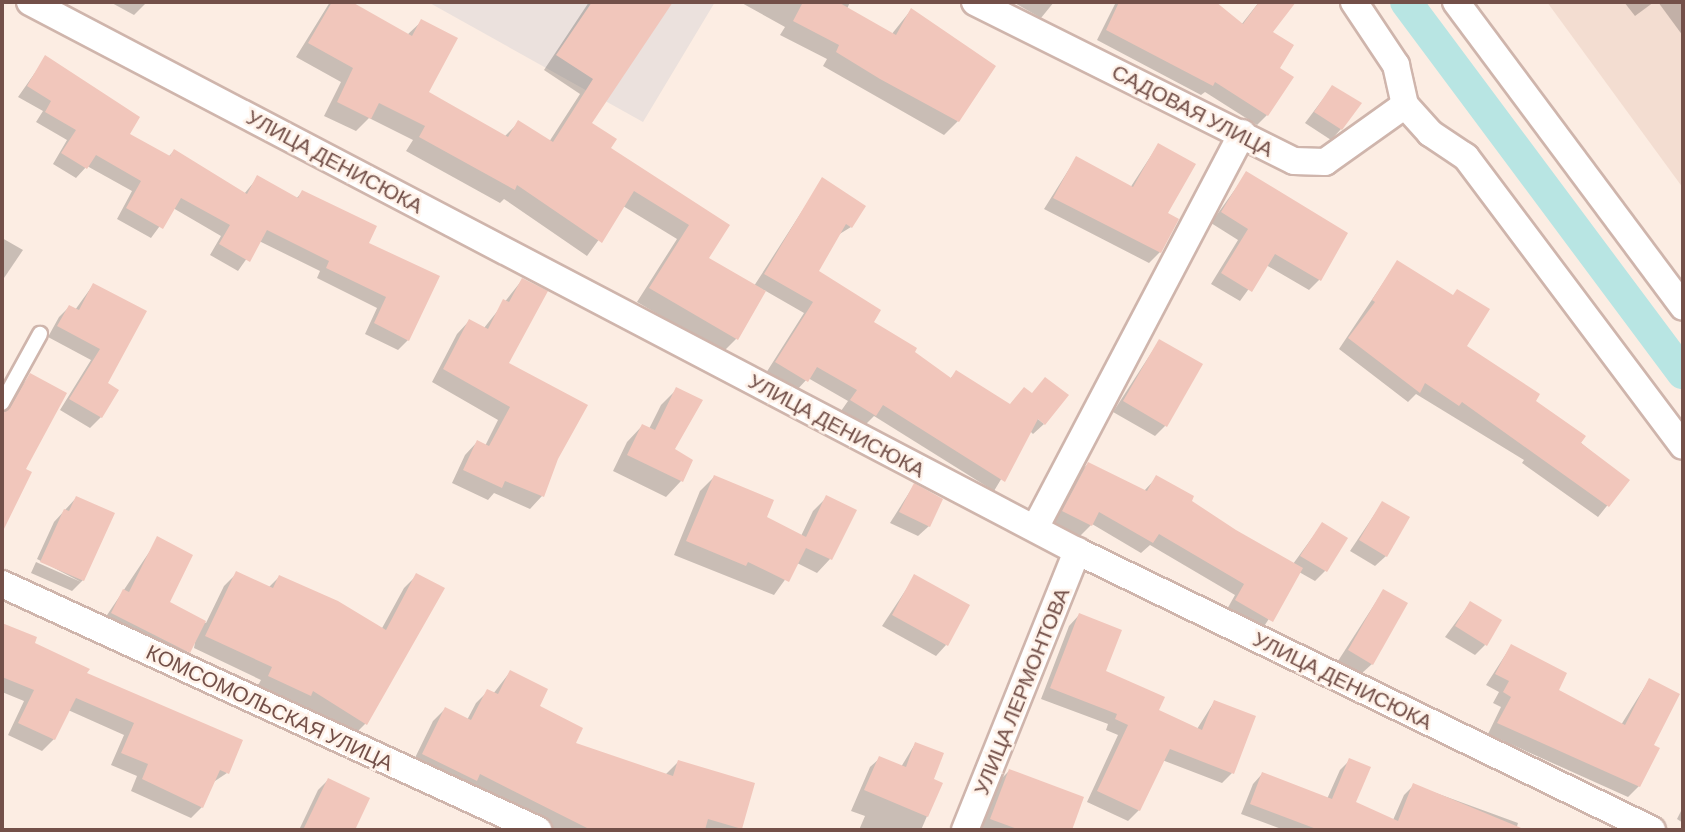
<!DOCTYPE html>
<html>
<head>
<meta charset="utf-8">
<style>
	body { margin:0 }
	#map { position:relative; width:1685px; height:832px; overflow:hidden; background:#fcede3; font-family:Barlow,sans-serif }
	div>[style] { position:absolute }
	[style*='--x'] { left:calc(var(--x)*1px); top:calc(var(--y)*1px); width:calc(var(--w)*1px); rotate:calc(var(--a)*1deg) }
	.residential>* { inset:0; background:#f3ddd1 }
	.industrial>* { inset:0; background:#ebe1dd }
	.shadow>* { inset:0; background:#0003 }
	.canal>* { height:32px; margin:-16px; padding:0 16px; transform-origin:16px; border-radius:16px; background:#b8e5e3 }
	.building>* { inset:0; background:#f1c6bb }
	.roads { filter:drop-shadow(2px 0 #cfb5ac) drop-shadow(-2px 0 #cfb5ac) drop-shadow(0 2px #cfb5ac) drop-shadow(0 -2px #cfb5ac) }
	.lane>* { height:14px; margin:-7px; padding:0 7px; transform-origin:7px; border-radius:7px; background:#fff }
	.street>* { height:26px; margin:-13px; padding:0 13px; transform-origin:13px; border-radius:13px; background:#fff }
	span { translate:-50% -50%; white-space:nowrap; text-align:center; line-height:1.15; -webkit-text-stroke:5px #fff2e9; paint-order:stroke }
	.street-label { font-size:21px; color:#735049 }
	.frame { position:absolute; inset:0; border:4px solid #735049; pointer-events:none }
</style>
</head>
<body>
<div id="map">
	<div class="residential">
		<div style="clip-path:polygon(1547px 2px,1683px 2px,1683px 188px)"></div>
	</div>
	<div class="industrial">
		<div style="clip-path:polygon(428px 2px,715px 2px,643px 122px)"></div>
	</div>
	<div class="shadow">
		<div style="clip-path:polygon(110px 2px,147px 2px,134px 15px)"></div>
		<div style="clip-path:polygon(330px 2px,348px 2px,407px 35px,422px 21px,426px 93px,504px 137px,519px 122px,549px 142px,580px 94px,544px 70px,589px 2px,671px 2px,590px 124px,609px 149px,728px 225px,706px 259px,754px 286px,822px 180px,851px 227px,838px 235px,817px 272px,872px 323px,950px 379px,956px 372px,1009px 406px,1014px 400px,1044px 424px,1033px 434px,1030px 431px,994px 491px,874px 416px,864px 426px,841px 411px,848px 401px,808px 378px,796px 391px,766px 373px,804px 313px,764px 290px,736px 339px,723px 352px,637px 302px,677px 239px,623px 206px,587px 256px,504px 199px,500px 203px,406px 151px,413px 140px,369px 118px,356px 131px,324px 116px,341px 82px,296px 57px)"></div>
		<div style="clip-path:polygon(740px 2px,850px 2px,847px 9px,891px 35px,911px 10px,958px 121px,944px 135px,823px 66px,827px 59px,780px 35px,785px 27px)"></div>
		<div style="clip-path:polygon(1013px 2px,1054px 2px,1041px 18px)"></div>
		<div style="clip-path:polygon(1116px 2px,1213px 2px,1241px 25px,1259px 2px,1294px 2px,1271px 32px,1277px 68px,1267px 115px,1257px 125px,1205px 92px,1201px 95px,1097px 40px)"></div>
		<div style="clip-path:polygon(1624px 2px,1654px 2px,1635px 16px)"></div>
		<div style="clip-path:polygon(1658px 2px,1683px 2px,1683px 36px)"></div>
		<div style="clip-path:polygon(46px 57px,128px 134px,168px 157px,174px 151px,244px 194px,258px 177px,296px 199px,302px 192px,367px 243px,408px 340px,398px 350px,365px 334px,377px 308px,317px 278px,320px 271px,259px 241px,238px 271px,210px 255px,221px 236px,173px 208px,151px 238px,117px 219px,132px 191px,87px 166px,76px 178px,53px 164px,67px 140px,36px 122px,43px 111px,18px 97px)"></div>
		<div style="clip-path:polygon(1332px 87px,1341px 129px,1331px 140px,1305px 123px)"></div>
		<div style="clip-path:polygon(1158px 145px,1166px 214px,1160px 252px,1149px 263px,1044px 209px,1076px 158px,1130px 188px)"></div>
		<div style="clip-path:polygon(1246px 174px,1320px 279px,1309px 290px,1266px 265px,1240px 301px,1211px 284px,1238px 240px,1211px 223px)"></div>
		<div style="clip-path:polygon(2px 238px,23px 250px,2px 281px)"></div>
		<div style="clip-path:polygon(1397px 262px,1464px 346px,1627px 481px,1598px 517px,1522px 463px,1524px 460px,1416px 394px,1408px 402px,1339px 349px)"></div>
		<div style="clip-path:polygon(522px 280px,507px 363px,556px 458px,542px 496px,530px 509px,494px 493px,488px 500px,452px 483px,465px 455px,477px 442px,485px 446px,498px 420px,432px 382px,457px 334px,469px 321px,484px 328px)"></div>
		<div style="clip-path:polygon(93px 285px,106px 383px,101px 417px,90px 428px,60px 410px,91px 360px,48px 337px,59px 317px,69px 307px,75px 310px)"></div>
		<div style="clip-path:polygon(1159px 341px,1165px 426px,1155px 436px,1113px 412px)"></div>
		<div style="clip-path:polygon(30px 375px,24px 470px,29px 473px,2px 529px,2px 412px)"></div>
		<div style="clip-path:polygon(677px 389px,673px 450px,691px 461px,681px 481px,666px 497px,613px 471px,627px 442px,642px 426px,649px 429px,661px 405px)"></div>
		<div style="clip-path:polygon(1088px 464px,1144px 491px,1157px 477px,1235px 532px,1293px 564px,1322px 524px,1325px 571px,1315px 581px,1299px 572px,1261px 631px,1226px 611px,1235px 595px,1150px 545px,1141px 553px,1092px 524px,1080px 536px,1052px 522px,1077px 474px)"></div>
		<div style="clip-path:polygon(714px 477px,764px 518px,801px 536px,813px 511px,827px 497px,855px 511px,830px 559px,817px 573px,797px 563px,774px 595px,674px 555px,700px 491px)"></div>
		<div style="clip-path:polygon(914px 485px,929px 526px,918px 536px,890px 523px)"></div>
		<div style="clip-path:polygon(76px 498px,83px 580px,72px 591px,31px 573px,36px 562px,81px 582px,37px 559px,54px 522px)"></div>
		<div style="clip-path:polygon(1382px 503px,1386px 556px,1375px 566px,1350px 551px)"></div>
		<div style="clip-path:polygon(158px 539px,167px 602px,206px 623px,224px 586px,237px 573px,268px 588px,279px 577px,381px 630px,404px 588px,417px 575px,365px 724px,353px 736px,300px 704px,296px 708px,256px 689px,261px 680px,194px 648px,196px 637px,178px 662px,101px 624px)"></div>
		<div style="clip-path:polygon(915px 576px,946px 645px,936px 656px,882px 626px)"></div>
		<div style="clip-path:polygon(1383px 591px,1372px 664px,1361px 674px,1338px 661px)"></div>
		<div style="clip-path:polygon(1470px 603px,1485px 645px,1475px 655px,1445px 637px)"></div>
		<div style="clip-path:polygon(1079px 615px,1104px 672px,1157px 711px,1197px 729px,1214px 702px,1232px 773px,1222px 783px,1162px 760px,1139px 810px,1128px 821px,1087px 802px,1118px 735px,1106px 730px,1108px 724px,1041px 699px,1069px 626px)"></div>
		<div style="clip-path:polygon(5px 626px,85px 674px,227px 773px,212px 783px,202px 807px,191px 818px,131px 791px,137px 776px,111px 765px,124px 735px,68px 710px,54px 739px,42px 751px,8px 735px,24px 701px,2px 692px)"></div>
		<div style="clip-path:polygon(1511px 646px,1556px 690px,1621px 725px,1649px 680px,1639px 786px,1628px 797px,1488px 734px,1501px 707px,1493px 703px,1499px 692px,1486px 685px)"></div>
		<div style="clip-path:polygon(510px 672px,573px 744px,665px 775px,678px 762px,740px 828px,556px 830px,469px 786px,411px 766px,433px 721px,445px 709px,467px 720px,476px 703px,488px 691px,493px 694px)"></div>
		<div style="clip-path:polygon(915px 744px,932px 780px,941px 784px,921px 830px,859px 830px,865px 816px,851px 811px,870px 767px,880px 758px,901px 767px)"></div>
		<div style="clip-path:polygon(1350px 760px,1353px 803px,1393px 820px,1404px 795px,1414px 785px,1518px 823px,1516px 830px,1284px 830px,1241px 814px,1253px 784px,1262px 774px,1327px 799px,1340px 770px)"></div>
		<div style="clip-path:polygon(1009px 771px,1082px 798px,1070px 830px,981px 830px,997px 783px)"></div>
		<div style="clip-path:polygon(328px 780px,368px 799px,353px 830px,299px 830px,318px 790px)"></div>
		<div style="clip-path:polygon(1683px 807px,1683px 823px,1677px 819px)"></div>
	</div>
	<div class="canal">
		<div style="--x:1406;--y:2;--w:463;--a:53.3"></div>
	</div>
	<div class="building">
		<div style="clip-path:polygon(332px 2px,352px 2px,412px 36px,421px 19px,458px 38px,429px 92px,508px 137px,518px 120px,553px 142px,593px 79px,556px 55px,592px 2px,673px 2px,592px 123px,617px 139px,611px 148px,730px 225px,709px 258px,766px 291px,738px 340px,649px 288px,689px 225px,634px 191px,602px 243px,517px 185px,515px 190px,419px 137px,425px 126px,379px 103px,371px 119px,337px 102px,353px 68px,308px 43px)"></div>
		<div style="clip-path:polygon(803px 2px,838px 2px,896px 35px,911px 8px,996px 66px,959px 122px,880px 79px,836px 52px,839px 45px,793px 21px)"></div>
		<div style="clip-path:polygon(1119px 2px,1216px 2px,1243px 24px,1259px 2px,1296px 2px,1273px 32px,1294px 45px,1280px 68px,1294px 77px,1268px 116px,1215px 82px,1213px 86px,1106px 30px)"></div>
		<div style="clip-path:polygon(45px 55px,140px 117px,130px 134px,170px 156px,174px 149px,247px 194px,257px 175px,298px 198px,302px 190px,377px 226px,369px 243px,440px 276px,409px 341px,374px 323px,386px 297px,326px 268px,329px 261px,267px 230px,250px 262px,219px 244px,230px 225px,181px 198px,163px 229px,126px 208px,141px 181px,96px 155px,87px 169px,61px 153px,76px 130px,45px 112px,51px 101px,27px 86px)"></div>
		<div style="clip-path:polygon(1332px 85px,1362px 103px,1342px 130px,1314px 112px)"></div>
		<div style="clip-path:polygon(1158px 143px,1196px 164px,1168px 213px,1179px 219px,1161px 253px,1053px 198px,1076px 156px,1133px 187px)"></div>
		<div style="clip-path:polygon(1246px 171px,1348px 233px,1321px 281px,1275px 254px,1252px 292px,1221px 273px,1248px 229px,1221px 212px)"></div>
		<div style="clip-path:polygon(822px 177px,866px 206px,852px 228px,846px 224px,819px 271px,881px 310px,874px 322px,917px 348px,915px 352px,951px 378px,956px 370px,1010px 404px,1024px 387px,1032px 393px,1045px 377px,1069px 395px,1045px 425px,1038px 419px,1005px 482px,883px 405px,876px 416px,850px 400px,857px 390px,817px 367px,808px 382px,775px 362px,813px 302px,764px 274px)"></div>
		<div style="clip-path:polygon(1397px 260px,1453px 295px,1457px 289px,1490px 309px,1467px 346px,1540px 394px,1536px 401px,1586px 436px,1581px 443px,1630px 480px,1609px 507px,1462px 402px,1459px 406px,1425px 383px,1420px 393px,1348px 338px,1375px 302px,1372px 300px)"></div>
		<div style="clip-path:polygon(522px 278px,548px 291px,509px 363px,588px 405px,558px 459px,544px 497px,505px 481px,502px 488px,463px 470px,477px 440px,489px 446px,510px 407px,443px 369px,469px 319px,488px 329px,503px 299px,509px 302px)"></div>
		<div style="clip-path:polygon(93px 283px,147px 311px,108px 383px,119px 390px,102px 418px,69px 399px,100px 349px,57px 326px,69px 305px,79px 310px)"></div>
		<div style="clip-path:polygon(1159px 339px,1203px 364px,1167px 427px,1123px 401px)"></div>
		<div style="clip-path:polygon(30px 373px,67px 393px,26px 469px,32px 472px,2px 533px,2px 413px,10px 408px)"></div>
		<div style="clip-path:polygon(676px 387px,703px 400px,675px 449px,693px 460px,683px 482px,627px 455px,642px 424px,655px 430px)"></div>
		<div style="clip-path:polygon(1088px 462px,1147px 491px,1156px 475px,1194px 496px,1192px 501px,1236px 530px,1303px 568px,1273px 622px,1235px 600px,1244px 584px,1159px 534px,1153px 543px,1099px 512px,1092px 526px,1062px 511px)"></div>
		<div style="clip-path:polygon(714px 475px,774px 500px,767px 517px,806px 537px,826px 495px,857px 510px,832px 560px,806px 548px,789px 582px,748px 562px,746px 566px,686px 541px)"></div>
		<div style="clip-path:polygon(914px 483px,943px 499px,930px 527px,899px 512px)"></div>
		<div style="clip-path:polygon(76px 496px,115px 513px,84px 581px,40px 562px,64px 509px,69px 511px)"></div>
		<div style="clip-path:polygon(1382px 501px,1410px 517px,1387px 557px,1359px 540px)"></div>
		<div style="clip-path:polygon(1322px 522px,1348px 538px,1327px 572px,1300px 556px)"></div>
		<div style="clip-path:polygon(157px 536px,193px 555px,170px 602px,206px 621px,190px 653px,111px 613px,123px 589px,129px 592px)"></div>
		<div style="clip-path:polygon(236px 571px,273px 588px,279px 575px,338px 601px,386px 630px,416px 573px,445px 588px,367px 725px,313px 691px,311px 696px,268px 676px,272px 667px,205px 636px)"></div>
		<div style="clip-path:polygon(914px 574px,970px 605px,948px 646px,892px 615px)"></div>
		<div style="clip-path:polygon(1383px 589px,1408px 603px,1373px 665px,1348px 650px)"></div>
		<div style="clip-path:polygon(1470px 601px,1502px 620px,1487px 646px,1455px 626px)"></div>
		<div style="clip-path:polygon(1079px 613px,1122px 630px,1106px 671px,1165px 697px,1159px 710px,1202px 730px,1214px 700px,1256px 716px,1234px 774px,1170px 749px,1140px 811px,1097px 791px,1128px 725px,1115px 719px,1117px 714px,1050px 688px)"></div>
		<div style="clip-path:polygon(2px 623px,37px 637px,35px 643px,90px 669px,87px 673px,243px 740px,229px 774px,220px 770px,203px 808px,142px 779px,148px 764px,121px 753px,134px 723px,76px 698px,55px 740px,18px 723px,34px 690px,2px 677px)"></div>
		<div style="clip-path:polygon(1511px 644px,1567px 673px,1559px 690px,1625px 725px,1649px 678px,1680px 694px,1654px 745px,1660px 748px,1640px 787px,1497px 723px,1511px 697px,1503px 692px,1509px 681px,1495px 674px)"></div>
		<div style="clip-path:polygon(510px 670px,548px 689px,540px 706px,583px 728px,576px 743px,673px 776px,678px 760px,755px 783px,742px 829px,708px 819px,705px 830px,591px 830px,480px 774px,477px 781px,422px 754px,445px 707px,471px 720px,487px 689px,498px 694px)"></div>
		<div style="clip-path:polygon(915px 742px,944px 753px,934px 779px,943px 783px,928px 817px,864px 790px,879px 756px,906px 767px)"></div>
		<div style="clip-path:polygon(1349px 758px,1371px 767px,1356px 802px,1398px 821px,1413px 783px,1526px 830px,1319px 830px,1250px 804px,1262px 772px,1332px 799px)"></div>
		<div style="clip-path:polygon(1009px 769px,1084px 797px,1072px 830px,1020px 830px,990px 819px)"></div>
		<div style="clip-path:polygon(328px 778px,370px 798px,355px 830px,303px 830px)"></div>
	</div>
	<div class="roads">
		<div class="lane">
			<div style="--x:2;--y:403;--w:79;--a:-61.2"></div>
		</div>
		<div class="street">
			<div style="--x:30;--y:2;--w:1182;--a:27.67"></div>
			<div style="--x:1077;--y:551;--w:639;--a:25.88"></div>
			<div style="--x:975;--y:2;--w:356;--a:26.5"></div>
			<div style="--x:1294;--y:161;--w:31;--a:2"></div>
			<div style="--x:1325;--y:162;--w:98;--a:-35.5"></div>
			<div style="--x:1354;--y:2;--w:76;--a:56.3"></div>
			<div style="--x:1396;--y:65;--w:41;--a:77.3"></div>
			<div style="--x:1405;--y:105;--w:38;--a:48"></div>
			<div style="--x:1430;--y:133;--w:43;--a:33.7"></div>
			<div style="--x:1466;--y:157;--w:361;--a:53.1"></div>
			<div style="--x:1456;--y:2;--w:380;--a:53.3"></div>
			<div style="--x:1035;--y:528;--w:446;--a:-62.3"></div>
			<div style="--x:2;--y:584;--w:590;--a:24.65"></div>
			<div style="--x:965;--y:830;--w:301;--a:-68.1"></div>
		</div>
	</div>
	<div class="street-label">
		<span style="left:1193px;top:110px;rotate:27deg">САДОВАЯ УЛИЦА</span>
		<span style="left:335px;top:161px;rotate:28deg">УЛИЦА ДЕНИСЮКА</span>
		<span style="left:837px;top:425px;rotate:28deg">УЛИЦА ДЕНИСЮКА</span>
		<span style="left:1343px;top:680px;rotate:26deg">УЛИЦА ДЕНИСЮКА</span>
		<span style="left:1021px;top:691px;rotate:-68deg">УЛИЦА ЛЕРМОНТОВА</span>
		<span style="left:270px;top:707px;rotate:25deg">КОМСОМОЛЬСКАЯ УЛИЦА</span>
	</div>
	<div class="frame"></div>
</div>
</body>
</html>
